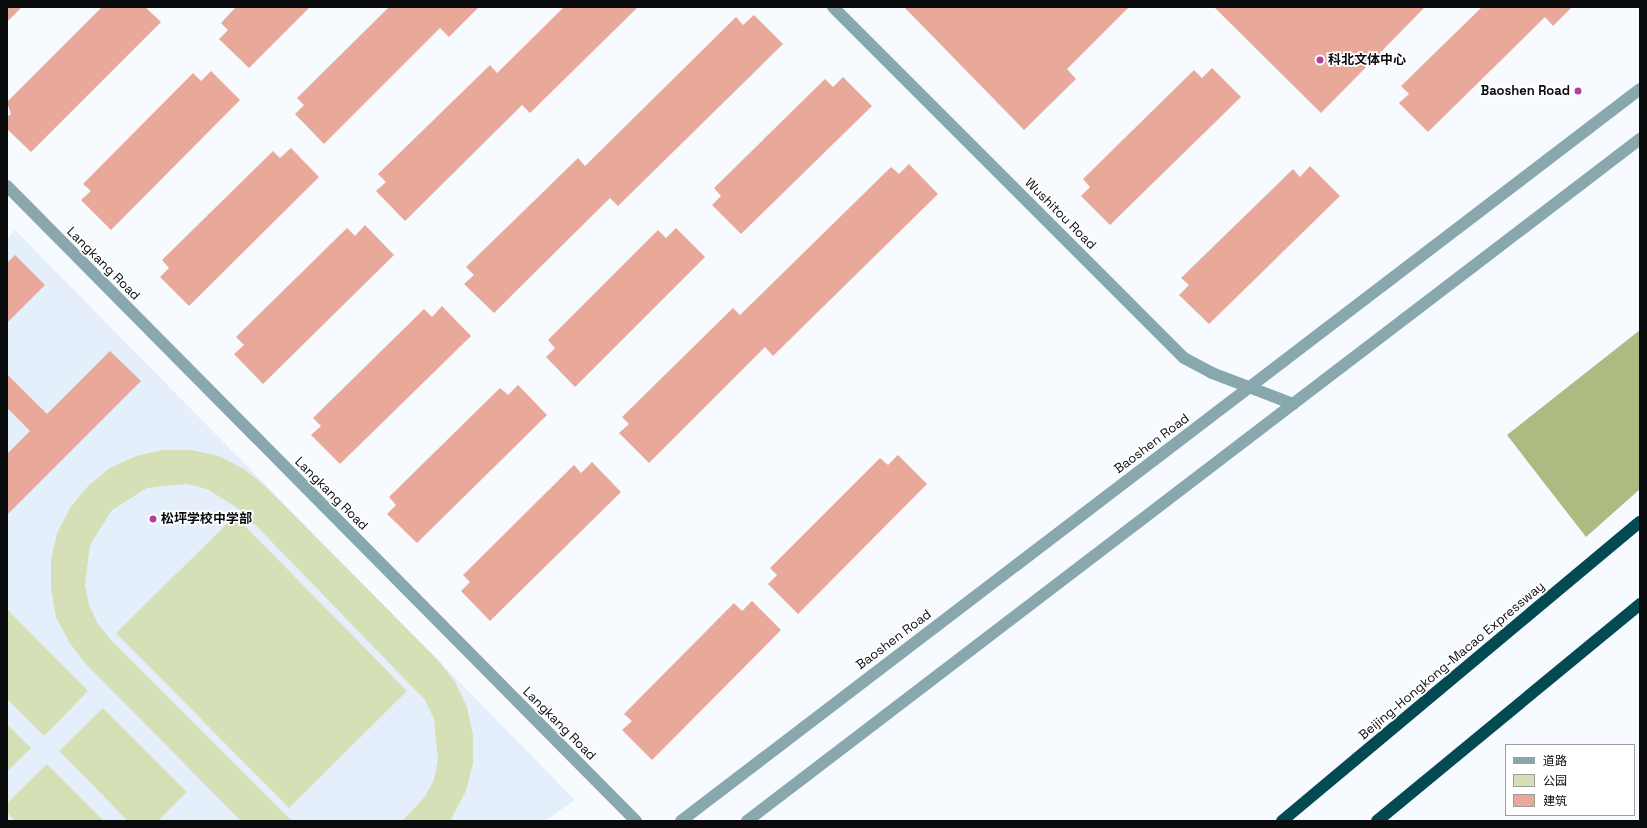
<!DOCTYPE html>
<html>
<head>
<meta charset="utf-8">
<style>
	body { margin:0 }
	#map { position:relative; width:1647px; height:828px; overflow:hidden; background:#f7fafe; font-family:"Space Grotesk","Noto Sans SC",sans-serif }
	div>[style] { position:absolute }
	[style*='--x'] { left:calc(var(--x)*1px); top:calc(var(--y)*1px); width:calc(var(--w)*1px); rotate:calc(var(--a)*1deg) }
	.built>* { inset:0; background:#e4effb }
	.green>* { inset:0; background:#d5e0b7 }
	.forest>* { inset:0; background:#acbb81 }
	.building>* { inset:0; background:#e9a99a }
	.minor>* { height:12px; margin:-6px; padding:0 6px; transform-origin:6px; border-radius:6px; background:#88a8ad }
	.highway>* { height:12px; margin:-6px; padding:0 6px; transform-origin:6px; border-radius:6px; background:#034a53 }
	.dots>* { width:11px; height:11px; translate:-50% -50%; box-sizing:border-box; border:2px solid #fff; border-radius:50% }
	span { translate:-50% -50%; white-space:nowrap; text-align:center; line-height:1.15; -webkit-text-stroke:3.5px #fff; paint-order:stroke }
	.poi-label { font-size:13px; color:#0a0b0d; font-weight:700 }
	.left { translate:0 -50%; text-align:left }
	.right { translate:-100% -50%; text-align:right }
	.street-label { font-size:13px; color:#0a0b0d }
	.frame { position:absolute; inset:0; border:8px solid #0a0b0d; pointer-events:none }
	.legend { position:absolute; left:1505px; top:744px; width:130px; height:72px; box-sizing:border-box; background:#fff; border:1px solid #9d9d9e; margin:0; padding:5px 7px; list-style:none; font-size:12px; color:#0a0b0d }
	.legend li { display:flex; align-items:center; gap:8px; height:20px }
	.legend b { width:20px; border:1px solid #9d9d9e }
</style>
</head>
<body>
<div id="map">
	<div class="built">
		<div style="clip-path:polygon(15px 230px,575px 800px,545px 821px,7px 821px,7px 239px)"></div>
	</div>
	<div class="green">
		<div style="clip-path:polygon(163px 450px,191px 450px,219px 456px,244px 469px,264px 485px,439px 661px,455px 682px,467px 707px,473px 735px,473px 763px,466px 791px,450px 821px,402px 821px,424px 798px,434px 780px,438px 759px,434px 719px,425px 700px,242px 511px,207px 489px,187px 484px,147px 488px,112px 510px,90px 545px,85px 585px,89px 605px,98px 624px,111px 640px,292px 821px,241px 821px,85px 663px,69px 642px,56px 617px,51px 589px,51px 560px,57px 533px,70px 508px,88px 486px,110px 468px,136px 456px)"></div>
		<div style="clip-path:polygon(235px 516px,407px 691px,289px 808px,116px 633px)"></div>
		<div style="clip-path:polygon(7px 609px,88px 691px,44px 736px,7px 699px)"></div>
		<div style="clip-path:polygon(103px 708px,187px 792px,158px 821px,128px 821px,59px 751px)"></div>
		<div style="clip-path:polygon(7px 724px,31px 748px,7px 772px)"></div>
		<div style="clip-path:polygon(47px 764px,104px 821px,15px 821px,7px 813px,7px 803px)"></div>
	</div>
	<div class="forest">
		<div style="clip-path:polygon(1640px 330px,1640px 489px,1586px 537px,1507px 435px)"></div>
	</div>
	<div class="building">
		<div style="clip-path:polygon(7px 7px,22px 7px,7px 22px)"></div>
		<div style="clip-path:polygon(102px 7px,145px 7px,161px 22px,31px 152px,7px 129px,7px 117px,11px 114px,7px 102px)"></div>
		<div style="clip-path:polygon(236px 7px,310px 7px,249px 68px,219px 39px,228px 30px,221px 23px)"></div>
		<div style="clip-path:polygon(389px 7px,479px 7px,449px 37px,440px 28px,324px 144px,295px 114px,304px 105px,297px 98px)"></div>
		<div style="clip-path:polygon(564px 7px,638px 7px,530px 113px,522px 105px,405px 221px,376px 191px,386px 182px,378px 174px,490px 65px,497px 73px)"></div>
		<div style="clip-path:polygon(904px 7px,1129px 7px,1067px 69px,1076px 79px,1024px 130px)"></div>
		<div style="clip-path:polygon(1214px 7px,1425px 7px,1321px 113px)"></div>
		<div style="clip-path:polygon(1482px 7px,1572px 7px,1553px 26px,1545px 17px,1428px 132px,1399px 103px,1409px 94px,1401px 86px)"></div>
		<div style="clip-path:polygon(754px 15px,783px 44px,618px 206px,610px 198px,494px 313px,464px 284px,474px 275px,466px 267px,578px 158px,585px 166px,736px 17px,743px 25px)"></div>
		<div style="clip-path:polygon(1212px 68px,1241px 97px,1110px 225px,1081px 196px,1090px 187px,1083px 179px,1194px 70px,1202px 78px)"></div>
		<div style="clip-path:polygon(211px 71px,240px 100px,111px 230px,81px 200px,91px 191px,83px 184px,193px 73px,201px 81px)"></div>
		<div style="clip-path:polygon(843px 77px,872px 106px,741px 234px,712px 205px,721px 196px,714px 188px,825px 79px,833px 87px)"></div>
		<div style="clip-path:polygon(291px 148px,319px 177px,189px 306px,160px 277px,169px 268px,162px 260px,273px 151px,280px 158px)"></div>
		<div style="clip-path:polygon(909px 164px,938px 194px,773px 356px,765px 347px,649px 463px,619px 433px,629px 424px,622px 417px,733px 308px,740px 315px,891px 167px,899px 174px)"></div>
		<div style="clip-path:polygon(1310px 166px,1340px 196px,1209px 324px,1179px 295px,1189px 285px,1181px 278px,1293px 169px,1300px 177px)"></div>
		<div style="clip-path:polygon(365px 225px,394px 255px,263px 384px,234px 354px,244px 345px,236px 337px,347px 228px,355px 236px)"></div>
		<div style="clip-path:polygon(676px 228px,705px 257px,575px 387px,546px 357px,555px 348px,548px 340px,658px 230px,666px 238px)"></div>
		<div style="clip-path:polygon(15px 255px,45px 285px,7px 323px,7px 263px)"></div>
		<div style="clip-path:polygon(442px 306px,471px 336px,340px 464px,311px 435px,321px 426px,313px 418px,424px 309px,432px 317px)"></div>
		<div style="clip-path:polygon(110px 351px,141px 381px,7px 515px,7px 454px,30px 431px,7px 408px,7px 374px,47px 414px)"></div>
		<div style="clip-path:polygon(518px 385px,547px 415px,417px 543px,387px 514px,396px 505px,389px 497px,500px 388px,508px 395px)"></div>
		<div style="clip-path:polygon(898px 455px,927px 484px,798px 614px,768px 584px,777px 575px,770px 568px,880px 458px,888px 465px)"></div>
		<div style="clip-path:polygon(592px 462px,621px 492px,490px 621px,461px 591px,470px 582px,463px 575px,574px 465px,581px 473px)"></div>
		<div style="clip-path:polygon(752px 601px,781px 630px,652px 760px,622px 730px,632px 721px,624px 714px,734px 603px,742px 611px)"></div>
	</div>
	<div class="minor">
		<div style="--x:833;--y:7;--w:496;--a:45"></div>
		<div style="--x:1184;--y:358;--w:32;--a:28"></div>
		<div style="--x:1212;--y:373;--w:87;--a:20.9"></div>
		<div style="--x:7;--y:186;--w:894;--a:45.27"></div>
		<div style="--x:681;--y:821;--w:1206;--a:-37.35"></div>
		<div style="--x:747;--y:821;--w:1124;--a:-37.37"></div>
	</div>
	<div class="highway">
		<div style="--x:1282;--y:821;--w:466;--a:-39.9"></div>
		<div style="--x:1377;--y:821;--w:341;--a:-39.5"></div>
	</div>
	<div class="dots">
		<div style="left:1320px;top:60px;background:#b0419f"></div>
		<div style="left:1578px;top:91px;background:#b0419f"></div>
		<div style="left:153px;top:519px;background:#b0419f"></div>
	</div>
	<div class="poi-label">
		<span class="left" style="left:1328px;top:60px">科北文体中心</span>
		<span class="right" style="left:1570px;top:91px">Baoshen Road</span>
		<span class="left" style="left:161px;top:519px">松坪学校中学部</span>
	</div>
	<div class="street-label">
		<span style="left:1060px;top:214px;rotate:45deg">Wushitou Road</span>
		<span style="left:103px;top:264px;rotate:45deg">Langkang Road</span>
		<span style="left:1152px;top:444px;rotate:-37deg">Baoshen Road</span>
		<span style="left:331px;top:494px;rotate:45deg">Langkang Road</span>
		<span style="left:894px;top:640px;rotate:-37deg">Baoshen Road</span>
		<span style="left:1452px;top:661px;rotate:-40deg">Beijing-Hongkong-Macao Expressway</span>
		<span style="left:559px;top:724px;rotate:45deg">Langkang Road</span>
	</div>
	<div class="frame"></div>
	<ul class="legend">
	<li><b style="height:5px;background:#88a8ad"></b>道路</li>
	<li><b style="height:11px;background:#d5e0b7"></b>公园</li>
	<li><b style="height:11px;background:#e9a99a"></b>建筑</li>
	</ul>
</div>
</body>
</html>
